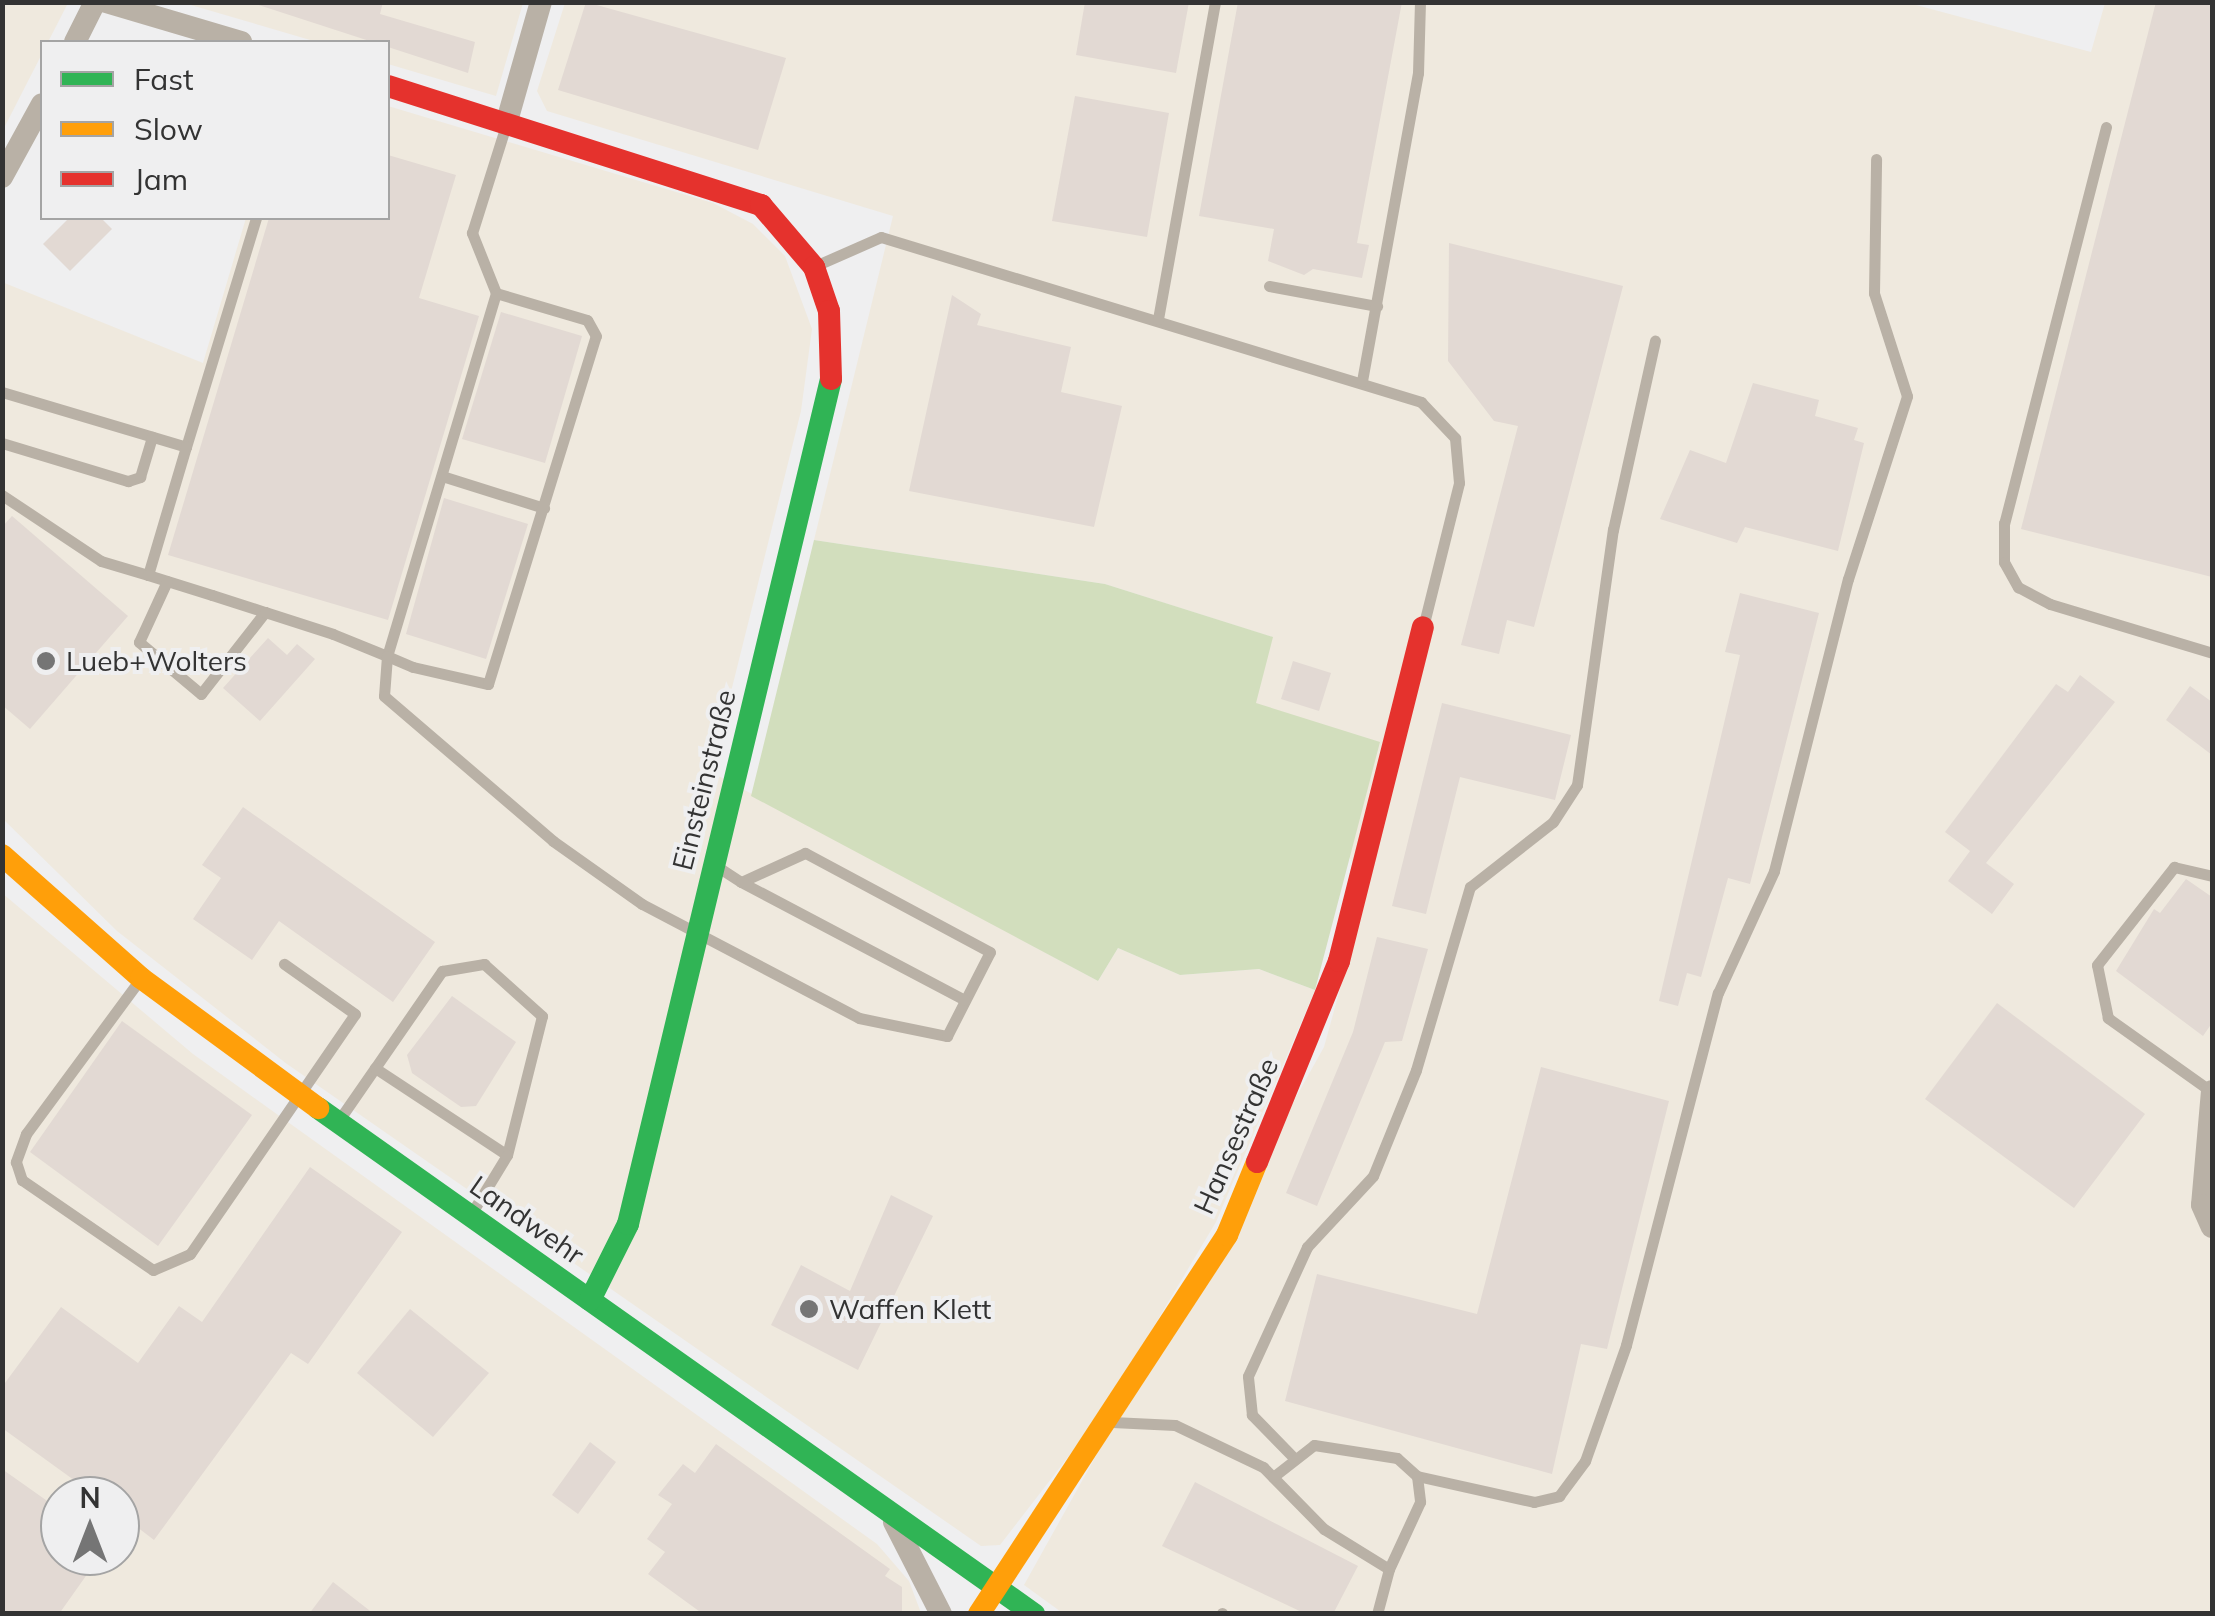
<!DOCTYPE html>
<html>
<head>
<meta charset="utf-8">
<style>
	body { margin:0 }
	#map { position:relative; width:2215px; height:1616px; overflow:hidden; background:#efeff0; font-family:Mulish,sans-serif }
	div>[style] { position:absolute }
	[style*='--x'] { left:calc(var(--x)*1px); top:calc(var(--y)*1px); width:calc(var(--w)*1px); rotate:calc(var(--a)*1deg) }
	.industrial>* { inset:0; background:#efe9de }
	.green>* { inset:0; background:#d2debd }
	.building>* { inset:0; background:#e2d9d3 }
	.lane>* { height:11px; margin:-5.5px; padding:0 5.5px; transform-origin:5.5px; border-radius:5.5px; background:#b9b1a6 }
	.street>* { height:22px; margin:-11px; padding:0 11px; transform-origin:11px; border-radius:11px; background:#b9b1a6 }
	.fast>* { height:22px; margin:-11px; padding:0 11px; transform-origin:11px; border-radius:11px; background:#30b455 }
	.slow>* { height:22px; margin:-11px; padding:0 11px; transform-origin:11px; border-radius:11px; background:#ff9f0a }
	.jam>* { height:22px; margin:-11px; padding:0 11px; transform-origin:11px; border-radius:11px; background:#e5322d }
	.dots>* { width:28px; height:28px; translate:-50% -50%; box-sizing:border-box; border:5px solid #efeff0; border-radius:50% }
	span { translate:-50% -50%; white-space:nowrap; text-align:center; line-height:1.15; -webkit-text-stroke:8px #efeff0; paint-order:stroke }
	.poi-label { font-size:28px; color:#333 }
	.left { translate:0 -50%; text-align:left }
	.street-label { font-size:28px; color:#333 }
	.frame { position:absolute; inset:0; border:5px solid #333; pointer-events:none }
	.legend { position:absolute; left:40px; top:40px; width:350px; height:180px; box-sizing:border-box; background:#efeff0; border:2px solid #a4a4a4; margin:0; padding:12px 18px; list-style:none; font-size:30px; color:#333 }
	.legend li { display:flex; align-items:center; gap:20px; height:50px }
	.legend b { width:50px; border:2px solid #a4a4a4 }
	.north { position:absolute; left:40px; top:1476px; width:100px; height:100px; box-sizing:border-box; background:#efeff0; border:2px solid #a4a4a4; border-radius:50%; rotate:0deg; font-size:28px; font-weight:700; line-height:40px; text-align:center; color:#333 }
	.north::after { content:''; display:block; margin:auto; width:35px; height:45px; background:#757575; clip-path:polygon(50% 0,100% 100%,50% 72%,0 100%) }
</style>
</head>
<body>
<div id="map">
	<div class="industrial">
		<div style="clip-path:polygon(3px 2px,68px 3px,3px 130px,2px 3px)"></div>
		<div style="clip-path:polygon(1905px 2px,2091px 52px,2105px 3px,2212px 3px,2212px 1613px,1064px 1614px,1024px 1585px,1324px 1047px,1368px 888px,1255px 703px,1272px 637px,1105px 584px,814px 540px,893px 216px,547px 111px,537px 91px,565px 3px)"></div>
		<div style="clip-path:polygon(184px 3px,523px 3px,496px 96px,388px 64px,388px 42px,317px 42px)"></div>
		<div style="clip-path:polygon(388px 106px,713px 203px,753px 224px,785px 256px,812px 329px,801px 411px,711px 772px,1098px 981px,1118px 948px,1180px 975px,1259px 969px,1315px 990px,1216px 1222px,1102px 1413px,1000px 1545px,981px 1546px,287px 1064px,117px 931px,3px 819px,2px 282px,203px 363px,246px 218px,388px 218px)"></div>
		<div style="clip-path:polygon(evenodd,2px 893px,193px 1054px,877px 1544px,909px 1581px,921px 1613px,3px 1613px,2px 893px,60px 1496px,120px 1496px,120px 1556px,60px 1556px,60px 1496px)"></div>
	</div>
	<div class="green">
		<div style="clip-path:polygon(814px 540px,1105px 584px,1273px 637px,1256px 703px,1380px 742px,1315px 990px,1259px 969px,1180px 975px,1118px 948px,1098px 981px,751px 796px)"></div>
	</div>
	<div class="building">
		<div style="clip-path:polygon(249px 2px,383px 2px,380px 14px,475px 42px,468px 73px)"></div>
		<div style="clip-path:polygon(586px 2px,786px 58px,758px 150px,558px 90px)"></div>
		<div style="clip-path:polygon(1085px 2px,1189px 2px,1176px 73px,1076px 55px)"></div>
		<div style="clip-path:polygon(1238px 2px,1402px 2px,1357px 243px,1369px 245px,1362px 278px,1313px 269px,1304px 275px,1268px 261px,1274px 229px,1199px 216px)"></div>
		<div style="clip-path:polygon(2156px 2px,2212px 2px,2212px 577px,2021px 529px)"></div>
		<div style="clip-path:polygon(1075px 96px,1169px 113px,1147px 237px,1052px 221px)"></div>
		<div style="clip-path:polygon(388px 155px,456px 175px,419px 298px,479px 316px,388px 620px,168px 555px,269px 218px,388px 218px)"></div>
		<div style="clip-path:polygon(69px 218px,101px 218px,112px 229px,70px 271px,43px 244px)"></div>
		<div style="clip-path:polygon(1449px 243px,1623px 286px,1534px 627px,1507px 620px,1499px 654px,1461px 645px,1518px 426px,1494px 421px,1448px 361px)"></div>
		<div style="clip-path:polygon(952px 295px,981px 314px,977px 325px,1071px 347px,1061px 392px,1122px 406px,1094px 527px,909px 491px)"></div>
		<div style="clip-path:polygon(501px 312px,582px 336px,545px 463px,462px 439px)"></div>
		<div style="clip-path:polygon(1753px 383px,1819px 400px,1815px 416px,1858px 428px,1854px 440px,1864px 443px,1838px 551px,1745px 527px,1737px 543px,1660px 519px,1690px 450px,1726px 463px)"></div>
		<div style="clip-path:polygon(444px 498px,528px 524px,486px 659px,406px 634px)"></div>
		<div style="clip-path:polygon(12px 516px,128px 616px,30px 729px,2px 705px,2px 527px)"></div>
		<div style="clip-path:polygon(1740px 593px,1819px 613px,1750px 884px,1728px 878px,1701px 977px,1687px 973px,1678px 1006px,1659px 1001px,1740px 655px,1725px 652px)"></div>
		<div style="clip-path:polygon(268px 638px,287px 655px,297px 644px,315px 659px,260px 721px,223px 688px)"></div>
		<div style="clip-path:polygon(1293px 661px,1331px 673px,1319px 711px,1281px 699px)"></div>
		<div style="clip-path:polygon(2080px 675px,2115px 702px,1986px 863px,2014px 884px,1992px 914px,1948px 881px,1970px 851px,1945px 832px,2056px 684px,2068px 692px)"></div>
		<div style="clip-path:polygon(2190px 686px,2212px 702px,2212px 755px,2166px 720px)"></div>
		<div style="clip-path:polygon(1442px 703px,1571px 735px,1555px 800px,1460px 777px,1426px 914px,1392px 906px)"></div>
		<div style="clip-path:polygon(243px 807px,435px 942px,393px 1002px,279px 921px,252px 960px,193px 919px,221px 878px,202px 865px)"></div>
		<div style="clip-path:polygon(2186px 879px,2212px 897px,2212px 1023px,2203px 1036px,2116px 971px,2154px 909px,2160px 913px)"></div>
		<div style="clip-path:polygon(1377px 937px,1428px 949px,1402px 1041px,1385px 1042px,1317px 1206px,1286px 1193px,1353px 1032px)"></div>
		<div style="clip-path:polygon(452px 996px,516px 1042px,476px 1106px,461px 1107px,412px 1073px,407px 1055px)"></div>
		<div style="clip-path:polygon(1997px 1003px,2145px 1114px,2074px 1208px,1925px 1099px)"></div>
		<div style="clip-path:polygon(122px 1021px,252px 1115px,158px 1246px,30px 1152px)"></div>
		<div style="clip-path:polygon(1541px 1067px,1669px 1101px,1607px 1349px,1581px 1344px,1552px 1474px,1285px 1401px,1317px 1274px,1477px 1314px)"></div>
		<div style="clip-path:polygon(310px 1167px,402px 1232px,308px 1364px,291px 1353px,154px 1540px,120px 1514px,120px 1496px,96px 1496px,2px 1428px,2px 1387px,61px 1307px,138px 1363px,179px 1306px,202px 1322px)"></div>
		<div style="clip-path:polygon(891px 1195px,933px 1216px,858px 1370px,771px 1325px,801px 1265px,850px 1291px)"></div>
		<div style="clip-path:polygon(410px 1309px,489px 1373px,433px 1437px,357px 1373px)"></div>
		<div style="clip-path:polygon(590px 1442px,616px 1462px,578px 1514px,552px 1495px)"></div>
		<div style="clip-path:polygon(716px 1444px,890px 1569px,885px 1576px,902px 1587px,902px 1614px,703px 1614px,648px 1574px,665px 1552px,647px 1539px,672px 1504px,658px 1495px,683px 1464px,695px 1473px)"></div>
		<div style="clip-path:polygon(2px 1469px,60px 1510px,60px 1556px,100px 1556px,59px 1614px,2px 1614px)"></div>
		<div style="clip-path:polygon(1195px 1482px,1358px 1566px,1333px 1614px,1306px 1614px,1162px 1546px)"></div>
		<div style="clip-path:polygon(333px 1582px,374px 1614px,309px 1614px)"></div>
	</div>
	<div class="lane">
		<div style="--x:2106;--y:127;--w:409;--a:104.4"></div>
		<div style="--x:2004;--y:523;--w:39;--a:90"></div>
		<div style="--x:2004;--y:562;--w:29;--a:61"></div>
		<div style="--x:2018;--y:587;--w:36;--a:28"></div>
		<div style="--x:2050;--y:604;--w:169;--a:16.8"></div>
		<div style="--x:815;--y:266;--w:72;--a:-23.7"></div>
		<div style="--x:881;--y:237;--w:565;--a:16.99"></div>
		<div style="--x:1421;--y:402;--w:50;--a:46.6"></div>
		<div style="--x:1455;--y:438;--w:45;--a:84.9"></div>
		<div style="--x:1459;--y:483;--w:144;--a:104"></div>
		<div style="--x:1269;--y:286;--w:110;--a:10.5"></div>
		<div style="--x:496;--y:293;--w:65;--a:-111.8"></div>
		<div style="--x:472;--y:233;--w:113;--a:-72.5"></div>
		<div style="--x:1158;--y:319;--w:322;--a:-79.8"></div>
		<div style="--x:1362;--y:381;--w:313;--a:-79.7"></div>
		<div style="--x:1418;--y:73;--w:71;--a:-88.4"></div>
		<div style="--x:2;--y:392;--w:192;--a:16.6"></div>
		<div style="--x:186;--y:447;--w:239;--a:-73"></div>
		<div style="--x:2;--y:443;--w:132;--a:16.8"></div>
		<div style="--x:128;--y:481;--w:13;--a:-18"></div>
		<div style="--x:140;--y:477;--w:42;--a:-73.3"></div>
		<div style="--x:442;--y:476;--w:107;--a:17.4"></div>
		<div style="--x:2;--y:495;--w:119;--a:33.7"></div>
		<div style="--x:101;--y:561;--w:49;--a:16.6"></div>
		<div style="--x:148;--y:575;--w:134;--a:-73.5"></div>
		<div style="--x:148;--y:575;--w:67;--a:17.4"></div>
		<div style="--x:212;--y:595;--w:56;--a:17.8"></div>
		<div style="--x:265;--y:612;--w:104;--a:128"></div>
		<div style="--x:201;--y:694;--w:81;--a:-140"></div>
		<div style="--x:139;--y:642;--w:67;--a:-65.3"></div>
		<div style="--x:265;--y:612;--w:71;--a:17.9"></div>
		<div style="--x:333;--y:634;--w:58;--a:22.2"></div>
		<div style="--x:387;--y:656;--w:28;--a:23"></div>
		<div style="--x:413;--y:667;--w:77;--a:12.8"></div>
		<div style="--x:488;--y:684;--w:364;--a:-72.8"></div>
		<div style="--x:596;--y:336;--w:18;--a:-119"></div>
		<div style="--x:587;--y:320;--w:95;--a:-163.5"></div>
		<div style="--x:496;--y:293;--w:379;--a:106.7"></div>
		<div style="--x:387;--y:656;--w:40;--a:94.3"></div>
		<div style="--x:384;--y:696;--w:223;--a:40.6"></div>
		<div style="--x:553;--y:841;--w:109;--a:35.3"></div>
		<div style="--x:642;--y:904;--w:245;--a:27.7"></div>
		<div style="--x:859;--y:1018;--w:90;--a:11.6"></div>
		<div style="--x:947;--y:1036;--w:94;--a:-62.9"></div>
		<div style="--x:990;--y:952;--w:210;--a:-151.8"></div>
		<div style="--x:805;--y:853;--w:70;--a:155.6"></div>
		<div style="--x:741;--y:882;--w:30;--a:-147"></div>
		<div style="--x:741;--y:882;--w:253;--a:27.8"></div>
		<div style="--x:138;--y:982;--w:189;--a:126.4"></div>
		<div style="--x:26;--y:1134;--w:30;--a:110"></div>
		<div style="--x:16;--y:1162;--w:19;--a:72"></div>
		<div style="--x:22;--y:1180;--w:159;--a:34.5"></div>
		<div style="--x:153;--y:1270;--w:40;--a:-23.4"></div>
		<div style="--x:190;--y:1254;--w:291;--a:-55.5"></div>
		<div style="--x:355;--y:1014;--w:87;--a:-144.8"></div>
		<div style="--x:375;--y:1068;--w:118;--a:-55.4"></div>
		<div style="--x:442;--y:971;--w:43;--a:-9.5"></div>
		<div style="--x:484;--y:964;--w:78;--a:41.9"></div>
		<div style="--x:542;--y:1016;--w:143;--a:104.1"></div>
		<div style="--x:2212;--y:1092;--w:128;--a:-144.6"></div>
		<div style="--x:2108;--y:1018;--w:54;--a:-101.7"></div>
		<div style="--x:2097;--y:965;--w:125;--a:-51.8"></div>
		<div style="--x:2174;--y:867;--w:39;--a:13"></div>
		<div style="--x:339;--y:1120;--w:63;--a:-55.3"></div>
		<div style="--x:375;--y:1068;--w:158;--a:33.4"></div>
		<div style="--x:507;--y:1155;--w:66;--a:121.3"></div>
		<div style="--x:1112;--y:1422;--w:63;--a:2.7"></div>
		<div style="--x:1175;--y:1425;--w:98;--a:25.5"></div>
		<div style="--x:1263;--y:1467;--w:87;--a:45.5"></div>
		<div style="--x:1324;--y:1529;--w:76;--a:31.6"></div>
		<div style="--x:1389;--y:1569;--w:47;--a:104.9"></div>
		<div style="--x:1295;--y:1459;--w:62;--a:-134.3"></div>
		<div style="--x:1252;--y:1415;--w:39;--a:-96"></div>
		<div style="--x:1248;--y:1376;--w:142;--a:-65.4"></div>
		<div style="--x:1307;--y:1247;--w:97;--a:-47.1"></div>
		<div style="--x:1373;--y:1176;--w:114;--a:-67.9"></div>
		<div style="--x:1416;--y:1070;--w:191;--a:-73.6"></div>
		<div style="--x:1470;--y:887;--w:105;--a:-38.1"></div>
		<div style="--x:1553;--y:822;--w:44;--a:-57"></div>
		<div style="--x:1577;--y:785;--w:258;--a:-82"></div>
		<div style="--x:1613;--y:530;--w:194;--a:-77.5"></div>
		<div style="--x:1417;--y:1476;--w:120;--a:12.5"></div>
		<div style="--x:1534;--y:1502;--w:26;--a:-13"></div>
		<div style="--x:1559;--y:1496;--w:44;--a:-53.4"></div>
		<div style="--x:1585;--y:1461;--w:123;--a:-70.5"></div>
		<div style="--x:1626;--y:1345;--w:364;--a:-75.4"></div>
		<div style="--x:1718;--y:993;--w:134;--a:-65.3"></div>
		<div style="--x:1774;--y:871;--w:301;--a:-75.8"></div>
		<div style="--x:1848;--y:579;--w:192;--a:-72.1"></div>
		<div style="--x:1907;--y:396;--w:108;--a:-107.8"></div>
		<div style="--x:1874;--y:293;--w:134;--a:-89.1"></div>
		<div style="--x:1273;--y:1477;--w:52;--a:-38"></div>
		<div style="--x:1314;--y:1445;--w:84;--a:8.9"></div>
		<div style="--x:1397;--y:1458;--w:27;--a:42"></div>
		<div style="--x:1417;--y:1476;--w:26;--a:83"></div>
		<div style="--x:1420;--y:1502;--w:74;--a:114.8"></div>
		<div style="--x:1222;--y:1613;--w:1;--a:90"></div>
	</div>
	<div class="street">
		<div style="--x:106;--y:2;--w:141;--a:16.5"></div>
		<div style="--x:75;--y:42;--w:45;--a:-63.4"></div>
		<div style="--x:507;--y:121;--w:124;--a:-74.1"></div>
		<div style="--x:2;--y:177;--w:83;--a:-61.3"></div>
		<div style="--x:2212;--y:1091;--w:114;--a:95"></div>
		<div style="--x:2202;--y:1205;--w:24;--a:66"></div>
		<div style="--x:894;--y:1522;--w:103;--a:62.9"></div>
	</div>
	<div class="fast">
		<div style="--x:318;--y:1108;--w:877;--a:35.25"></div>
		<div style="--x:590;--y:1300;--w:85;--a:-63.4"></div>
		<div style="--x:628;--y:1224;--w:869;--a:-76.49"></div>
	</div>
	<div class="slow">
		<div style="--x:2;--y:855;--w:186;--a:41.5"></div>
		<div style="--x:141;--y:978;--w:220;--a:36.3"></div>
		<div style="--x:979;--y:1614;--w:453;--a:-56.8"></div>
		<div style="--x:1227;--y:1235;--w:79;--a:-67.7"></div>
	</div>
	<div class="jam">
		<div style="--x:388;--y:86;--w:392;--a:17.7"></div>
		<div style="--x:761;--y:205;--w:82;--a:49.5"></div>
		<div style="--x:814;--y:267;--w:46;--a:71.2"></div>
		<div style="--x:829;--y:311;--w:68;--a:88.3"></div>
		<div style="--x:1257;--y:1162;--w:217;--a:-67.8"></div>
		<div style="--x:1339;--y:961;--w:344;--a:-75.9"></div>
	</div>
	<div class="dots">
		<div style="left:46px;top:661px;background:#757575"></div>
		<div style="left:809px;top:1309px;background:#757575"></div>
	</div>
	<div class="poi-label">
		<span class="left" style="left:66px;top:661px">Lueb+Wolters</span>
		<span class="left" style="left:829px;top:1309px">Waffen Klett</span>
	</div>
	<div class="street-label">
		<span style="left:704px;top:780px;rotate:-76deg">Einsteinstraße</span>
		<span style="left:1236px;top:1136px;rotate:-66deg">Hansestraße</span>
		<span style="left:527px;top:1220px;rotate:35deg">Landwehr</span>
	</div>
	<div class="frame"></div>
	<ul class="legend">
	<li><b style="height:12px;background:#30b455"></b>Fast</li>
	<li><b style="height:12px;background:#ff9f0a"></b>Slow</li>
	<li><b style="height:12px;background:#e5322d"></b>Jam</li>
	</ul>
	<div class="north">N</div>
</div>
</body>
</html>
